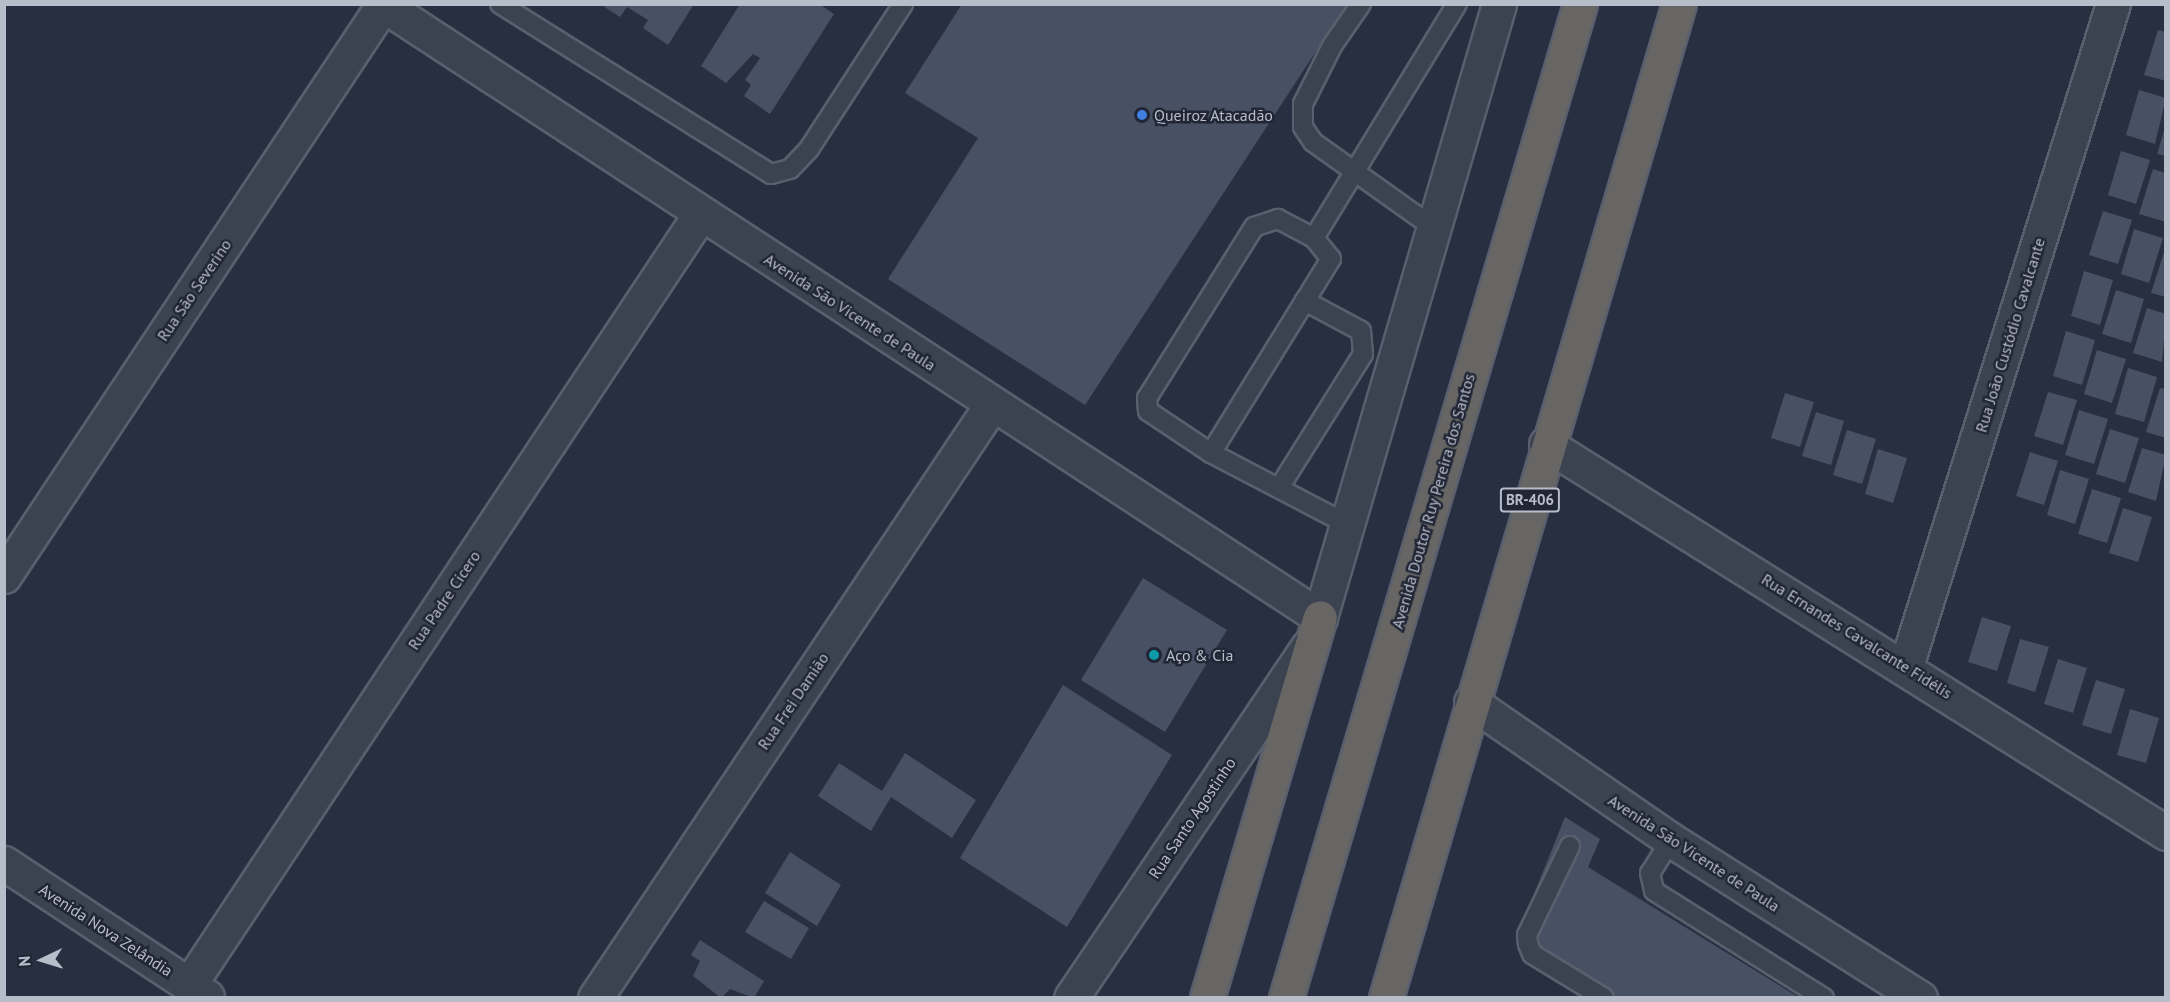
<!DOCTYPE html>
<html>
<head>
<meta charset="utf-8">
<style>
	body { margin:0 }
	#map { position:relative; width:2170px; height:1002px; overflow:hidden; background:#272f40; font-family:"PT Sans",sans-serif }
	div>[style] { position:absolute }
	[style*='--x'] { left:calc(var(--x)*1px); top:calc(var(--y)*1px); width:calc(var(--w)*1px); rotate:calc(var(--a)*1deg) }
	.building>* { inset:0; background:#485164 }
	.roads { filter:drop-shadow(2px 0 #595f6d) drop-shadow(-2px 0 #595f6d) drop-shadow(0 2px #595f6d) drop-shadow(0 -2px #595f6d) }
	.service>* { height:18px; margin:-9px; padding:0 9px; transform-origin:9px; border-radius:9px; background:#3b4250 }
	.minor>* { height:33px; margin:-16.5px; padding:0 16.5px; transform-origin:16.5px; border-radius:16.5px; background:#3b4250 }
	.trunk>* { height:33px; margin:-16.5px; padding:0 16.5px; transform-origin:16.5px; border-radius:16.5px; background:#676664 }
	.dots>* { width:16px; height:16px; translate:-50% -50%; box-sizing:border-box; border:3px solid #202635; border-radius:50% }
	span { translate:-50% -50%; white-space:nowrap; text-align:center; line-height:1.15; -webkit-text-stroke:5px #202635; paint-order:stroke }
	.shield-label span { padding:2px 4px; background:#202635; border:2px solid; border-radius:4px; -webkit-text-stroke-width:0 }
	.shield-label { font-size:15px; color:#b8bdca; font-weight:700 }
	.poi-label { font-size:16px; color:#b8bdca }
	.left { translate:0 -50%; text-align:left }
	.street-label { font-size:16px; color:#b8bdca }
	.frame { position:absolute; inset:0; border:6px solid #b8bdca; pointer-events:none }
	.north { position:absolute; left:12px; top:930px; width:60px; height:60px; -webkit-text-stroke:4px #202635; paint-order:stroke; rotate:266deg; font-size:16px; font-weight:700; line-height:24px; text-align:center; color:#b8bdca }
	.north::after { content:''; display:block; margin:auto; width:21px; height:27px; background:#b8bdca; clip-path:polygon(50% 0,100% 100%,50% 72%,0 100%) }
</style>
</head>
<body>
<div id="map">
	<div class="building">
		<div style="clip-path:polygon(600px 4px,694px 4px,668px 45px,643px 28px,648px 20px,627px 7px,620px 17px)"></div>
		<div style="clip-path:polygon(740px 4px,819px 4px,834px 14px,770px 114px,744px 96px,751px 85px,745px 80px,760px 58px,753px 54px,726px 83px,701px 66px)"></div>
		<div style="clip-path:polygon(962px 4px,1347px 4px,1085px 405px,888px 279px,978px 138px,905px 93px)"></div>
		<div style="clip-path:polygon(2158px 30px,2166px 32px,2166px 81px,2144px 75px)"></div>
		<div style="clip-path:polygon(2139px 90px,2166px 98px,2155px 144px,2126px 135px)"></div>
		<div style="clip-path:polygon(2165px 128px,2166px 128px,2166px 156px,2157px 154px)"></div>
		<div style="clip-path:polygon(2121px 151px,2150px 160px,2136px 204px,2108px 195px)"></div>
		<div style="clip-path:polygon(2153px 169px,2166px 173px,2166px 222px,2139px 214px)"></div>
		<div style="clip-path:polygon(2103px 211px,2132px 220px,2118px 264px,2089px 255px)"></div>
		<div style="clip-path:polygon(2134px 229px,2163px 238px,2149px 283px,2121px 274px)"></div>
		<div style="clip-path:polygon(2165px 249px,2166px 249px,2166px 297px,2151px 293px)"></div>
		<div style="clip-path:polygon(2084px 271px,2113px 280px,2100px 325px,2071px 316px)"></div>
		<div style="clip-path:polygon(2116px 290px,2144px 299px,2131px 343px,2102px 334px)"></div>
		<div style="clip-path:polygon(2147px 308px,2166px 314px,2162px 362px,2133px 353px)"></div>
		<div style="clip-path:polygon(2066px 331px,2095px 340px,2082px 385px,2053px 376px)"></div>
		<div style="clip-path:polygon(2097px 350px,2126px 359px,2112px 403px,2084px 394px)"></div>
		<div style="clip-path:polygon(2128px 368px,2157px 377px,2144px 422px,2115px 414px)"></div>
		<div style="clip-path:polygon(2160px 388px,2166px 389px,2166px 438px,2146px 432px)"></div>
		<div style="clip-path:polygon(2048px 392px,2077px 400px,2063px 445px,2034px 436px)"></div>
		<div style="clip-path:polygon(1785px 393px,1814px 402px,1800px 447px,1771px 438px)"></div>
		<div style="clip-path:polygon(2079px 410px,2108px 419px,2094px 464px,2065px 455px)"></div>
		<div style="clip-path:polygon(1816px 412px,1844px 421px,1831px 465px,1802px 456px)"></div>
		<div style="clip-path:polygon(2110px 429px,2139px 438px,2125px 483px,2096px 474px)"></div>
		<div style="clip-path:polygon(1847px 430px,1876px 439px,1862px 484px,1833px 475px)"></div>
		<div style="clip-path:polygon(2142px 448px,2166px 455px,2156px 501px,2128px 492px)"></div>
		<div style="clip-path:polygon(1878px 449px,1907px 458px,1893px 503px,1865px 494px)"></div>
		<div style="clip-path:polygon(2030px 452px,2058px 461px,2044px 505px,2016px 496px)"></div>
		<div style="clip-path:polygon(2060px 470px,2089px 479px,2075px 524px,2047px 515px)"></div>
		<div style="clip-path:polygon(2092px 489px,2121px 498px,2107px 543px,2078px 534px)"></div>
		<div style="clip-path:polygon(2123px 508px,2152px 517px,2138px 562px,2109px 553px)"></div>
		<div style="clip-path:polygon(1143px 578px,1227px 630px,1165px 732px,1081px 680px)"></div>
		<div style="clip-path:polygon(1982px 617px,2011px 626px,1997px 671px,1968px 662px)"></div>
		<div style="clip-path:polygon(2020px 639px,2049px 647px,2035px 692px,2007px 683px)"></div>
		<div style="clip-path:polygon(2058px 659px,2087px 668px,2073px 713px,2044px 704px)"></div>
		<div style="clip-path:polygon(2096px 680px,2125px 689px,2111px 734px,2082px 725px)"></div>
		<div style="clip-path:polygon(1063px 685px,1172px 755px,1067px 927px,960px 858px)"></div>
		<div style="clip-path:polygon(2130px 709px,2159px 718px,2146px 763px,2117px 755px)"></div>
		<div style="clip-path:polygon(905px 753px,976px 800px,952px 838px,891px 797px,871px 831px,818px 796px,839px 763px,882px 791px)"></div>
		<div style="clip-path:polygon(1565px 817px,1600px 839px,1588px 867px,1800px 998px,1618px 998px,1517px 936px)"></div>
		<div style="clip-path:polygon(790px 852px,841px 885px,817px 926px,765px 893px)"></div>
		<div style="clip-path:polygon(764px 901px,809px 928px,791px 959px,745px 932px)"></div>
		<div style="clip-path:polygon(700px 940px,764px 981px,754px 998px,730px 989px,721px 998px,693px 976px,700px 961px,691px 955px)"></div>
	</div>
	<div class="roads">
		<div class="service">
			<div style="--x:500;--y:4;--w:320;--a:32.1"></div>
			<div style="--x:771;--y:174;--w:20;--a:-15"></div>
			<div style="--x:790;--y:169;--w:28;--a:-46"></div>
			<div style="--x:809;--y:149;--w:173;--a:-57"></div>
			<div style="--x:1361;--y:4;--w:51;--a:124.6"></div>
			<div style="--x:1332;--y:46;--w:65;--a:116.6"></div>
			<div style="--x:1303;--y:104;--w:23;--a:90"></div>
			<div style="--x:1303;--y:127;--w:18;--a:56"></div>
			<div style="--x:1313;--y:142;--w:148;--a:35.4"></div>
			<div style="--x:1314;--y:238;--w:41;--a:-152.2"></div>
			<div style="--x:1278;--y:219;--w:25;--a:162"></div>
			<div style="--x:1254;--y:227;--w:202;--a:122"></div>
			<div style="--x:1147;--y:398;--w:13;--a:86"></div>
			<div style="--x:1148;--y:411;--w:76;--a:33.7"></div>
			<div style="--x:1211;--y:453;--w:153;--a:27.6"></div>
			<div style="--x:1211;--y:453;--w:228;--a:-58.3"></div>
			<div style="--x:1331;--y:259;--w:27;--a:-129"></div>
			<div style="--x:1314;--y:238;--w:274;--a:-58.6"></div>
			<div style="--x:1279;--y:488;--w:158;--a:-57.9"></div>
			<div style="--x:1363;--y:354;--w:23;--a:-95"></div>
			<div style="--x:1361;--y:331;--w:64;--a:-151.8"></div>
			<div style="--x:1671;--y:840;--w:39;--a:122"></div>
			<div style="--x:1650;--y:873;--w:18;--a:77"></div>
			<div style="--x:1654;--y:891;--w:201;--a:32.2"></div>
			<div style="--x:1570;--y:846;--w:99;--a:115.8"></div>
			<div style="--x:1527;--y:935;--w:9;--a:84"></div>
			<div style="--x:1528;--y:944;--w:11;--a:68"></div>
			<div style="--x:1532;--y:954;--w:84;--a:31.4"></div>
		</div>
		<div class="minor">
			<div style="--x:382;--y:4;--w:1121;--a:33.17"></div>
			<div style="--x:1320;--y:617;--w:639;--a:-73.72"></div>
			<div style="--x:1546;--y:444;--w:732;--a:32.1"></div>
			<div style="--x:4;--y:576;--w:685;--a:-56.43"></div>
			<div style="--x:1906;--y:666;--w:694;--a:-72.64"></div>
			<div style="--x:1471;--y:702;--w:243;--a:34.6"></div>
			<div style="--x:1671;--y:840;--w:295;--a:32.4"></div>
			<div style="--x:4;--y:863;--w:243;--a:33.4"></div>
			<div style="--x:189;--y:985;--w:923;--a:-56.45"></div>
			<div style="--x:595;--y:998;--w:714;--a:-56.24"></div>
			<div style="--x:1071;--y:998;--w:424;--a:-56"></div>
		</div>
		<div class="trunk">
			<div style="--x:1207;--y:998;--w:397;--a:-73.5"></div>
			<div style="--x:1286;--y:998;--w:1037;--a:-73.52"></div>
			<div style="--x:1386;--y:998;--w:1036;--a:-73.58"></div>
		</div>
	</div>
	<div class="dots">
		<div style="left:1142px;top:115px;background:#3f7fe0"></div>
		<div style="left:1154px;top:655px;background:#0f9aa8"></div>
	</div>
	<div class="shield-label">
		<span style="left:1530px;top:500px">BR-406</span>
	</div>
	<div class="poi-label">
		<span class="left" style="left:1154px;top:115px">Queiroz Atacadão</span>
		<span class="left" style="left:1166px;top:655px">Aço &amp; Cia</span>
	</div>
	<div class="street-label">
		<span style="left:194px;top:290px;rotate:-56deg">Rua São Severino</span>
		<span style="left:850px;top:312px;rotate:33deg">Avenida São Vicente de Paula</span>
		<span style="left:2010px;top:335px;rotate:-73deg">Rua João Custódio Cavalcante</span>
		<span style="left:1433px;top:501px;rotate:-74deg">Avenida Doutor Ruy Pereira dos Santos</span>
		<span style="left:444px;top:600px;rotate:-56deg">Rua Padre Cícero</span>
		<span style="left:1857px;top:636px;rotate:32deg">Rua Ernandes Cavalcante Fidélis</span>
		<span style="left:793px;top:701px;rotate:-56deg">Rua Frei Damião</span>
		<span style="left:1192px;top:818px;rotate:-56deg">Rua Santo Agostinho</span>
		<span style="left:1694px;top:853px;rotate:33deg">Avenida São Vicente de Paula</span>
		<span style="left:106px;top:930px;rotate:33deg">Avenida Nova Zelândia</span>
	</div>
	<div class="frame"></div>
	<div class="north">N</div>
</div>
</body>
</html>
